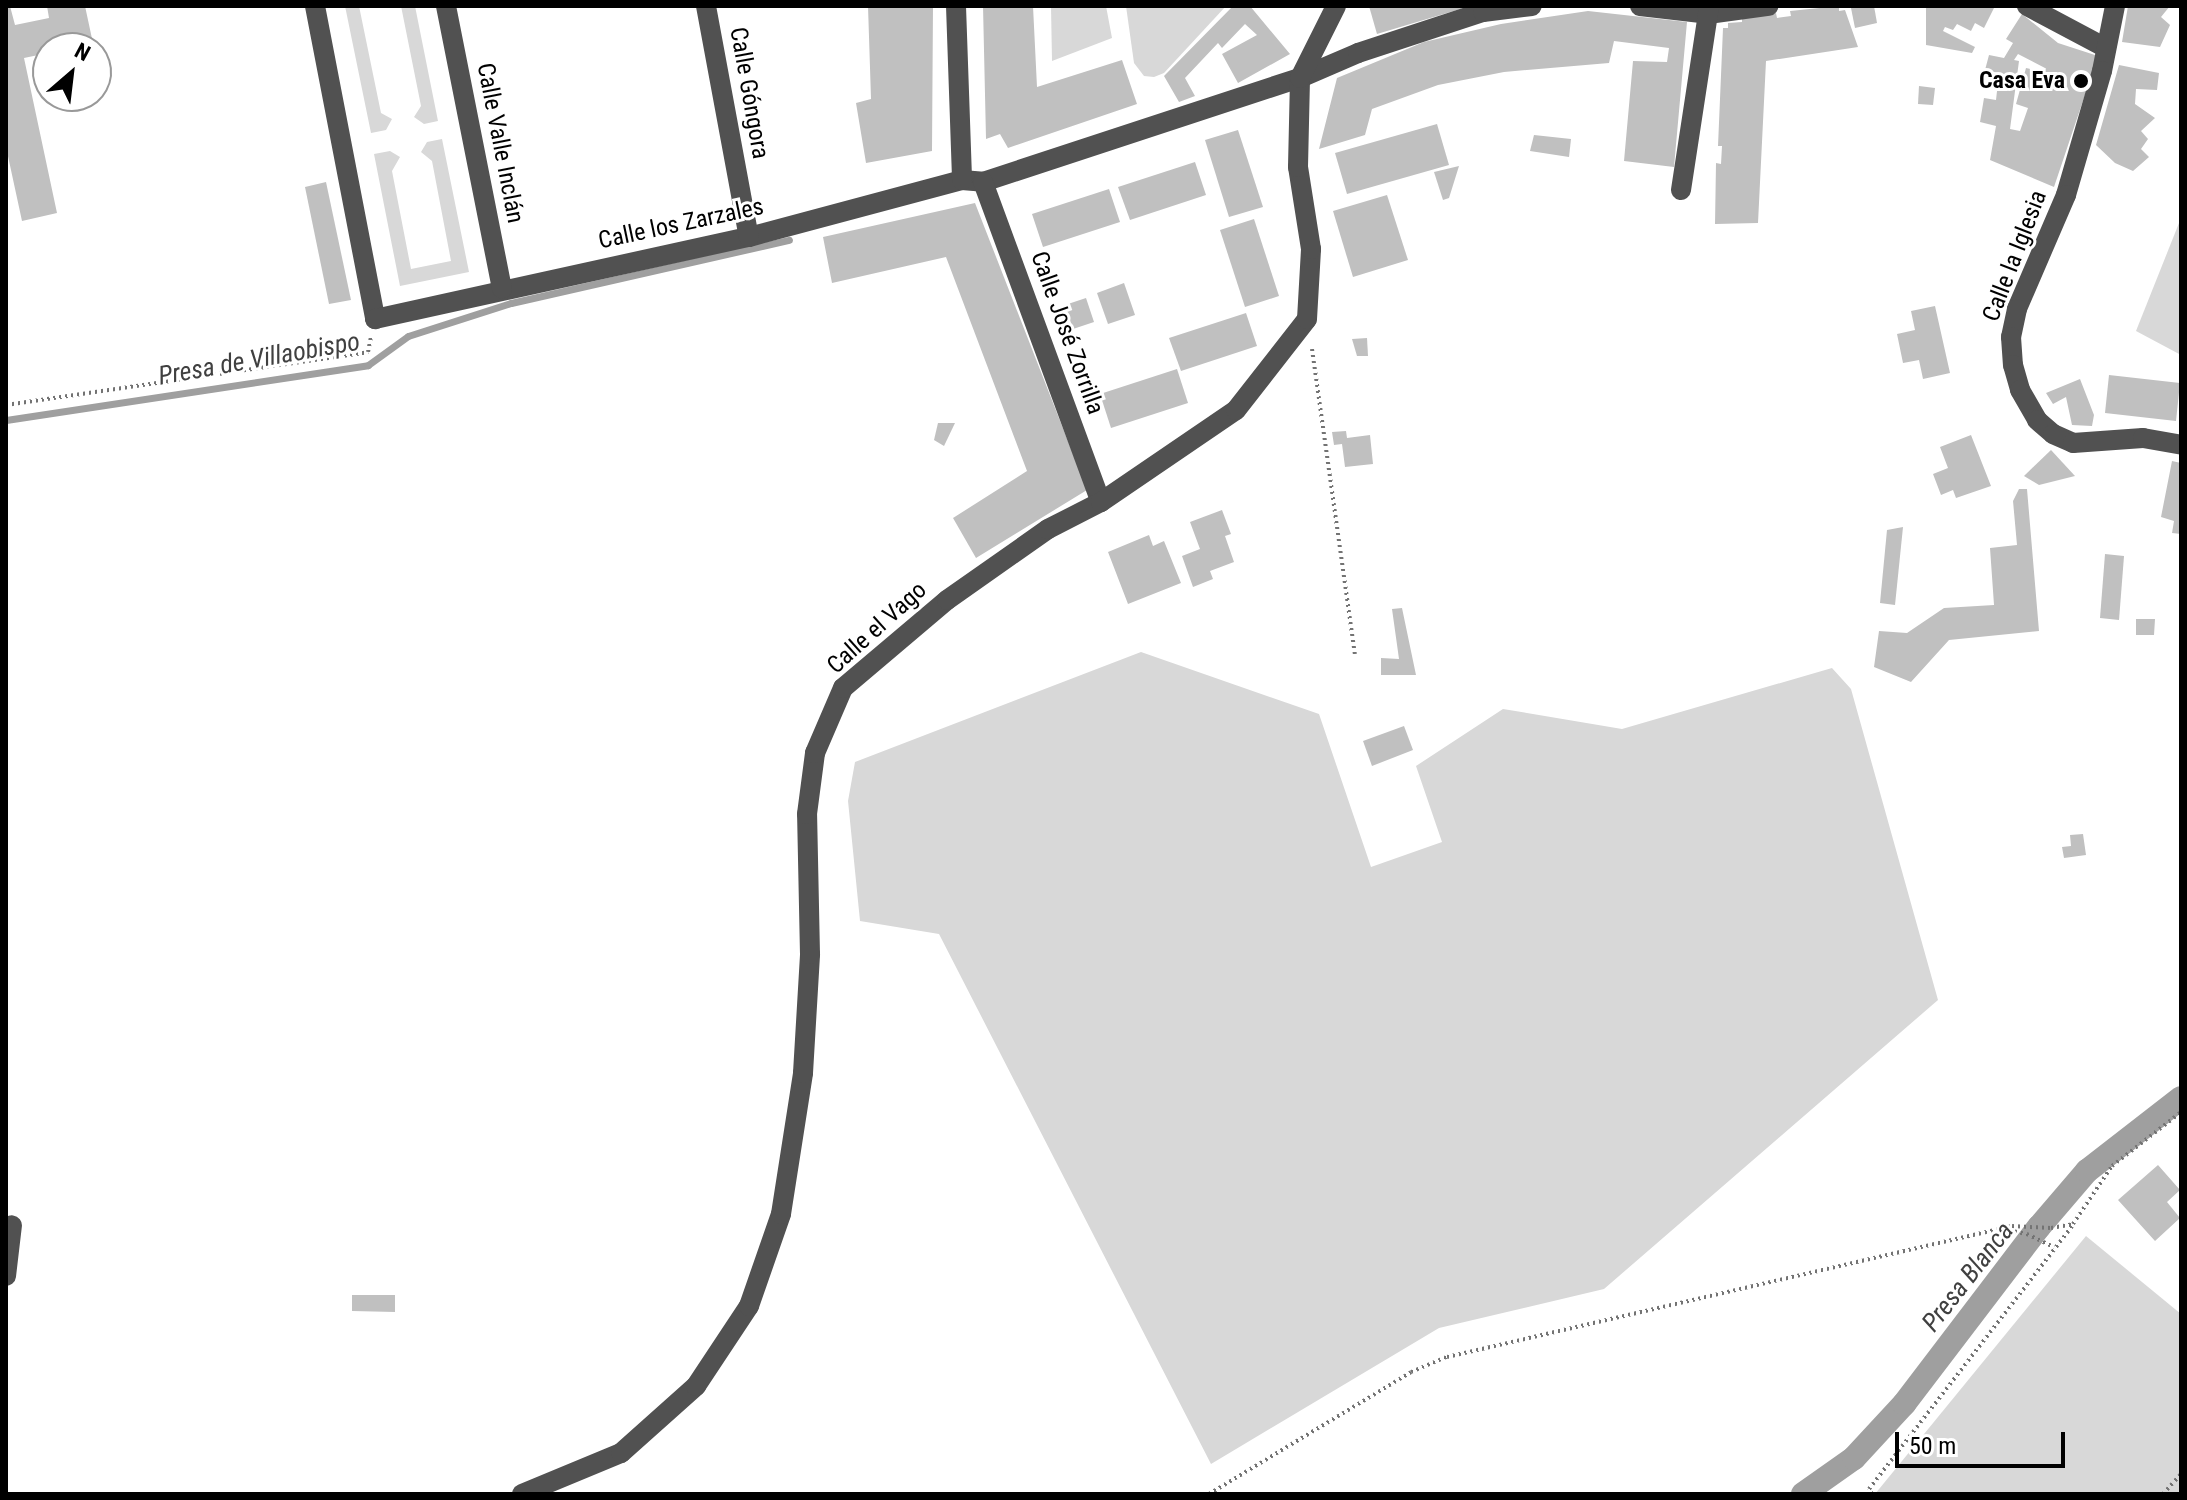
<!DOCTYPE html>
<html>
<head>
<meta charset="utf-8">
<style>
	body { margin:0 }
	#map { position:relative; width:2187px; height:1500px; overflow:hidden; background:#fff; font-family:"Roboto Condensed",sans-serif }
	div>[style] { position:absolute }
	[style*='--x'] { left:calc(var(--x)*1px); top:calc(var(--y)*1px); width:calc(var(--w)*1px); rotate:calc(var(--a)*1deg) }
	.green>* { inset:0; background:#d8d8d8 }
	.stream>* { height:7px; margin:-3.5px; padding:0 3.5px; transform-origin:3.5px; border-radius:3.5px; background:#9f9f9f }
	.canal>* { height:24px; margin:-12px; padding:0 12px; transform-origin:12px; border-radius:12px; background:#9f9f9f }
	.building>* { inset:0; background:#c0c0c0 }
	.path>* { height:4px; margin-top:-2px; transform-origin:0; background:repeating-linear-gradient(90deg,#737373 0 2px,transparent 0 6px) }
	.minor>* { height:20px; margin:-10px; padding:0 10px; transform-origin:10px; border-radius:10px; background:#515151 }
	.dots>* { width:22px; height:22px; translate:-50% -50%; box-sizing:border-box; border:4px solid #fff; border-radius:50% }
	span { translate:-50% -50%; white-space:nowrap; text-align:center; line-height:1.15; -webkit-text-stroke:6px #fff; paint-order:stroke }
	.poi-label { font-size:24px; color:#000; font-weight:700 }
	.right { translate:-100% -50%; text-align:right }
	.street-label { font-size:24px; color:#000 }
	.water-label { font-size:26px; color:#404040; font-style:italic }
	.frame { position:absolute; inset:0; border:8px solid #000; pointer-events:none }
	.north { position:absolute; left:32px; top:32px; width:80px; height:80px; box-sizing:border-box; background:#fff; border:2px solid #999; border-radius:50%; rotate:28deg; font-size:22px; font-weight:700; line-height:32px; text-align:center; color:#000 }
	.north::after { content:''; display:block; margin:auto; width:28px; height:36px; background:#000; clip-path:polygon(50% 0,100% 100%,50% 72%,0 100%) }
	.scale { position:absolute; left:1895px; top:1432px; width:170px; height:36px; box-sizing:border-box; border:4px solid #000; border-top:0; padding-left:10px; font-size:24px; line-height:28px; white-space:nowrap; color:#000; -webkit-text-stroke:6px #fff; paint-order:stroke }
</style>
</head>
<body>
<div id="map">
	<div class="green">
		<div style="clip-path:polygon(345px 6px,359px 6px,381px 113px,392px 119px,386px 130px,371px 133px)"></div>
		<div style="clip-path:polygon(401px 6px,415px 6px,438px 121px,424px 124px,414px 117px,421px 106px)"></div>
		<div style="clip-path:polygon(1051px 6px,1106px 6px,1112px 38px,1052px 61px)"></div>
		<div style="clip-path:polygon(1126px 6px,1226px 6px,1164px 73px,1154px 77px,1144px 76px,1134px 63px)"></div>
		<div style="clip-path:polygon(442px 139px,469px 272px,400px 286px,374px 154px,390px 151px,400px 157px,392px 171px,411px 269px,451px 261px,432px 161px,421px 152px,427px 142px)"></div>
		<div style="clip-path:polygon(2181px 218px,2181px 355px,2136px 331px)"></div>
		<div style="clip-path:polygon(1141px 652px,1319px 714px,1371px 867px,1442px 842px,1416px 766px,1503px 709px,1622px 729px,1832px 668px,1851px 689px,1938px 1000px,1604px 1289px,1439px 1328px,1211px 1464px,939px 934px,860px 921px,848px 801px,855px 762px)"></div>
		<div style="clip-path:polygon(2086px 1236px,2181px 1314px,2181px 1494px,1875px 1494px)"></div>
	</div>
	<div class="stream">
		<div style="--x:6;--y:420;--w:366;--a:-8.6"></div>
		<div style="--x:368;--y:365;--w:49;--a:-35.9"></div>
		<div style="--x:408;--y:336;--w:108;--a:-17.8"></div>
		<div style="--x:511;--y:303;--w:285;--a:-12.8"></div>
	</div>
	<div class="canal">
		<div style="--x:1803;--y:1494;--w:62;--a:-35.2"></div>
		<div style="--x:1854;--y:1458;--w:74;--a:-47.2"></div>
		<div style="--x:1904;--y:1404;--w:223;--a:-52.7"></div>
		<div style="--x:2039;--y:1227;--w:74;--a:-49.4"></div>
		<div style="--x:2087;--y:1171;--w:119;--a:-37.8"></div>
	</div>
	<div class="building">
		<div style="clip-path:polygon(6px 6px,10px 6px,15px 25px,49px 18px,47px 6px,85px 6px,94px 48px,48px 48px,48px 53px,24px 58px,57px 213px,22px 221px,6px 147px)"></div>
		<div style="clip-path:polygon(868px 6px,933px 6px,932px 151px,866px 163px,856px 103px,871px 99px)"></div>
		<div style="clip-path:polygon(983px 6px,1033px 6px,1037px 87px,1122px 60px,1137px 104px,1008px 148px,1000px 134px,986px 139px)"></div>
		<div style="clip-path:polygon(1233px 6px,1250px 6px,1290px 54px,1238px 83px,1222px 54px,1257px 35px,1245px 24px,1222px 48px,1218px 43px,1185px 78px,1195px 96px,1179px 102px,1164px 76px)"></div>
		<div style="clip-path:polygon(1369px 6px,1467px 6px,1467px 7px,1377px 34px)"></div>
		<div style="clip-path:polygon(1839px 6px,1839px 11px,1845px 10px,1858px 47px,1766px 61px,1758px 223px,1715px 224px,1716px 163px,1721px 164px,1722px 146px,1718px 146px,1723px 28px,1728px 28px,1728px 23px,1742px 22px,1742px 17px,1776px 13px,1777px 18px,1791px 16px,1790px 11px)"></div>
		<div style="clip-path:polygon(1864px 6px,1874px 6px,1877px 23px,1855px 28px,1851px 8px)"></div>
		<div style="clip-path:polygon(1926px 6px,1995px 6px,1984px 28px,1975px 23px,1971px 31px,1957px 24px,1953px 30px,1945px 27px,1943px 31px,1975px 47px,1972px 53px,1926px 45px)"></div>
		<div style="clip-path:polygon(2128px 6px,2170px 6px,2161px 17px,2170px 25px,2160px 47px,2122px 42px)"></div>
		<div style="clip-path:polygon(1588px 11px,1687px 22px,1674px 167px,1624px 161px,1633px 61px,1667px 62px,1669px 48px,1614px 41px,1609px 63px,1504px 72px,1438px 85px,1372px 109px,1365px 135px,1319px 149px,1337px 78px,1424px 42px,1501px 24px)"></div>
		<div style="clip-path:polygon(evenodd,2022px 14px,2058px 43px,2098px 56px,2054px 187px,1990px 160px,1996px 126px,1980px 122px,1984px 98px,1996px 100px,1999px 73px,1985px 70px,1989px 55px,2004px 58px,2013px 43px,2006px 39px,2022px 14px,2018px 54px,2045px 68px,2044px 72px,2026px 68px,2016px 104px,2028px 108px,2020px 131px,2010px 129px,2019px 61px,2014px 60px,2018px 54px)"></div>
		<div style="clip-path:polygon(96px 62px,103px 88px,96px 90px)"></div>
		<div style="clip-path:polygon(2119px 65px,2159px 73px,2157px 90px,2136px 89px,2135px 104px,2155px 118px,2141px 131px,2148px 139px,2141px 149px,2149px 157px,2133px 171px,2115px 163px,2096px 145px)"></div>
		<div style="clip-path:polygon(1919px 86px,1935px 88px,1933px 105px,1918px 104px)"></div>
		<div style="clip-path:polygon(1437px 124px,1449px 165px,1347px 194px,1335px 153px)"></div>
		<div style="clip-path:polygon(1238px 130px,1263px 207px,1229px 217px,1205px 140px)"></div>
		<div style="clip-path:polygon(1534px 135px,1571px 139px,1569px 157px,1530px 151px)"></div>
		<div style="clip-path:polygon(1195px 162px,1206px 195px,1130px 220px,1118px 187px)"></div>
		<div style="clip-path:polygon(1459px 166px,1449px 198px,1443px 200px,1434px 172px)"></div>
		<div style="clip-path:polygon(326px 182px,351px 300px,329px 304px,305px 187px)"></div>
		<div style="clip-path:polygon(1109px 189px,1120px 222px,1043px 247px,1032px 214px)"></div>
		<div style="clip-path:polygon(1387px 195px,1408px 260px,1353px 277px,1333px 211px)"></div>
		<div style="clip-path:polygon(975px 203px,1087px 490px,976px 558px,953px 518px,1027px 471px,946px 257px,832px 283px,823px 237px)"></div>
		<div style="clip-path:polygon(1254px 219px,1279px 296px,1245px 307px,1220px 230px)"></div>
		<div style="clip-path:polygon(1124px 283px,1135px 315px,1108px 324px,1097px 293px)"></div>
		<div style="clip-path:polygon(1086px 298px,1094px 322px,1073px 329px,1065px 305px)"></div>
		<div style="clip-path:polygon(1935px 306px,1950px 373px,1923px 379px,1919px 360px,1903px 363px,1897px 334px,1915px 330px,1911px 311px)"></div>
		<div style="clip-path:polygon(1246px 313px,1257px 346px,1181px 371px,1169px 338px)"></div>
		<div style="clip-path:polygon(1367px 338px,1368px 356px,1357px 356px,1352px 339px)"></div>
		<div style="clip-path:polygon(1177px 369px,1188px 403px,1111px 428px,1100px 394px)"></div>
		<div style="clip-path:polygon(2109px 375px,2180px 383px,2176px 421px,2105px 413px)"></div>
		<div style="clip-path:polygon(2080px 379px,2094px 415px,2092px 426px,2072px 425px,2066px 397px,2053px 404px,2046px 393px)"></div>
		<div style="clip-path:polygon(938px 423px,955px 423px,944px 446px,934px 440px)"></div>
		<div style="clip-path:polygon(1346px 431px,1347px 438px,1370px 435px,1373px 464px,1345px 467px,1342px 444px,1334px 445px,1332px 432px)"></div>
		<div style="clip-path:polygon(1971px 435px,1991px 486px,1956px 498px,1953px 490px,1941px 495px,1933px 474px,1948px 468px,1940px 447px)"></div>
		<div style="clip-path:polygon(2051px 450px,2075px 476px,2039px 485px,2024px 476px)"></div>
		<div style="clip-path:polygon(2172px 461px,2181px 463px,2181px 534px,2172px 533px,2174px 521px,2161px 517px)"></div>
		<div style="clip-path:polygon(2019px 489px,2027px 489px,2039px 631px,1949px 640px,1911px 682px,1874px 667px,1879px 631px,1907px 633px,1944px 608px,1994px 605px,1990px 548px,2017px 545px,2013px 501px)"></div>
		<div style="clip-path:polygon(1222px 510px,1231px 534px,1225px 536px,1234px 562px,1210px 571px,1213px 579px,1193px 587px,1182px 556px,1200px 549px,1190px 522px)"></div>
		<div style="clip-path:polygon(1903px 527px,1895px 605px,1880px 603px,1887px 530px)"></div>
		<div style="clip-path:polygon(1149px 535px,1153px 546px,1164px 541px,1181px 583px,1128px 604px,1108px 552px)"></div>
		<div style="clip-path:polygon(2105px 554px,2124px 556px,2119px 620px,2100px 618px)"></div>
		<div style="clip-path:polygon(1402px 608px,1416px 675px,1381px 675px,1381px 658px,1399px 659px,1392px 609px)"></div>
		<div style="clip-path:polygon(2136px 619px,2155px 619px,2154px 635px,2136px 635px)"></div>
		<div style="clip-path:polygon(1404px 726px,1413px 750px,1372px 766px,1363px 741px)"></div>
		<div style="clip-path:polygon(2083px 834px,2086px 855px,2064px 858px,2062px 847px,2071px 846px,2070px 835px)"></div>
		<div style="clip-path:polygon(2158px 1165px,2180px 1190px,2167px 1202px,2180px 1218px,2155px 1241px,2118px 1200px)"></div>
		<div style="clip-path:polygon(352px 1295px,395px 1295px,395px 1312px,352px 1311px)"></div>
	</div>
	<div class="path">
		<div style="--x:1312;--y:349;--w:308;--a:82"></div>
		<div style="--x:6;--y:405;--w:366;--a:-8.3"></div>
		<div style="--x:368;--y:352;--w:15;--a:-79"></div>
		<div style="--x:2003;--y:1229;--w:25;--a:12"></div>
		<div style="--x:2027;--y:1234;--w:30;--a:26"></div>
		<div style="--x:1209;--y:1494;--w:236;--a:-31.1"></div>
		<div style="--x:1411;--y:1372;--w:39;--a:-23"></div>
		<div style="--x:1447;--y:1357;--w:580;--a:-13.05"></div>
		<div style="--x:2012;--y:1226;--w:39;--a:3"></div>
		<div style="--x:2051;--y:1228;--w:22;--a:-10"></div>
		<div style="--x:2073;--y:1224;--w:70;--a:-56.1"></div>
		<div style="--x:2112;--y:1166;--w:88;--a:-38"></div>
		<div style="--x:1872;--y:1494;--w:6;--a:-121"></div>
		<div style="--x:1869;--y:1489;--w:332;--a:-52.3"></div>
		<div style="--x:2163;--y:1494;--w:27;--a:-48"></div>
	</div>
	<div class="minor">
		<div style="--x:315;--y:6;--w:319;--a:79.1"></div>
		<div style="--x:375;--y:319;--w:383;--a:-12.4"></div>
		<div style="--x:749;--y:237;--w:220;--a:-15"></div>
		<div style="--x:962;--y:180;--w:21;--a:5"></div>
		<div style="--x:983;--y:182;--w:334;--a:-18.2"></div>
		<div style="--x:1300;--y:78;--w:63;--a:-23.3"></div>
		<div style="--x:1358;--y:53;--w:132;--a:-18.2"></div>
		<div style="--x:1483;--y:12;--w:49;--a:-7"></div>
		<div style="--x:446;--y:6;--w:288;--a:78.8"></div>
		<div style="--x:706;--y:6;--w:235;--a:79.5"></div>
		<div style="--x:956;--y:6;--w:174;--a:88"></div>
		<div style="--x:1640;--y:6;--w:68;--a:6.7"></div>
		<div style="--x:1708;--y:14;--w:61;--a:-7.6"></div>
		<div style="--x:2027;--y:6;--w:89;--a:28"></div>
		<div style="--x:2115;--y:6;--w:66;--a:101.3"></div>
		<div style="--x:2102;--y:71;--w:129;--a:106.2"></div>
		<div style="--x:2066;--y:195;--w:124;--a:113.3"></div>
		<div style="--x:2017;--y:309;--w:29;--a:102"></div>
		<div style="--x:2011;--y:337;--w:28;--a:86"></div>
		<div style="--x:2013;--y:365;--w:26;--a:74"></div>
		<div style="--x:2020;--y:390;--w:34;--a:60"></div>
		<div style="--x:2037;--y:420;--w:21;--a:41"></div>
		<div style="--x:2053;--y:434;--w:22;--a:24"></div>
		<div style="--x:2073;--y:443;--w:70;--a:-4.1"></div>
		<div style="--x:2143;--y:438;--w:39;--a:10"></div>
		<div style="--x:983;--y:182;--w:341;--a:69.8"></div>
		<div style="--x:1681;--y:190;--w:186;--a:-81.3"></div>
		<div style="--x:6;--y:1276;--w:51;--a:-83.3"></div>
		<div style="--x:522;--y:1494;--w:107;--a:-22.5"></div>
		<div style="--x:621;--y:1453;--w:101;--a:-41.8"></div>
		<div style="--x:696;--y:1386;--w:96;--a:-56.5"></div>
		<div style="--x:749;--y:1306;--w:97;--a:-70.8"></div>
		<div style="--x:781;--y:1214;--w:143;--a:-81.1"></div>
		<div style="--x:803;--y:1073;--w:119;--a:-86.6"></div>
		<div style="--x:810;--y:954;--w:140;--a:-91.2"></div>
		<div style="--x:807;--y:814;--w:62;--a:-82.5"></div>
		<div style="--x:815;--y:753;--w:71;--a:-66.7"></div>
		<div style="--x:843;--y:688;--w:136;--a:-40.2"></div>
		<div style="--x:947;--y:600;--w:123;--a:-35.1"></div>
		<div style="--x:1048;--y:529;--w:59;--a:-27"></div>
		<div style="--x:1101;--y:502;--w:163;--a:-34.3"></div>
		<div style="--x:1236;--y:410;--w:115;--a:-52"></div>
		<div style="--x:1307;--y:319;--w:70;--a:-86.7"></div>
		<div style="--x:1311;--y:249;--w:83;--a:-99"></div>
		<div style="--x:1298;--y:167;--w:89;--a:-88.7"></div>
		<div style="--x:1300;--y:78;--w:80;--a:-63.4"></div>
	</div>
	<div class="dots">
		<div style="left:2081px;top:81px;background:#000"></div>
	</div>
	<div class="poi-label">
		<span class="right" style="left:2065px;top:81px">Casa Eva</span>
	</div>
	<div class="street-label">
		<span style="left:749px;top:93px;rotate:80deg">Calle Góngora</span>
		<span style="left:500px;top:143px;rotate:79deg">Calle Valle Inclán</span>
		<span style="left:681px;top:224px;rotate:-12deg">Calle los Zarzales</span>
		<span style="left:2015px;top:256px;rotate:-69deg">Calle la Iglesia</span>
		<span style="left:1067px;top:333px;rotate:70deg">Calle José Zorrilla</span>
		<span style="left:877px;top:628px;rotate:-42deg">Calle el Vago</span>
	</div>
	<div class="water-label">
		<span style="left:259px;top:359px;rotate:-10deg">Presa de Villaobispo</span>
		<span style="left:1968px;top:1277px;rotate:-52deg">Presa Blanca</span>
	</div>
	<div class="frame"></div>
	<div class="north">N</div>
	<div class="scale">50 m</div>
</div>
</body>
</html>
